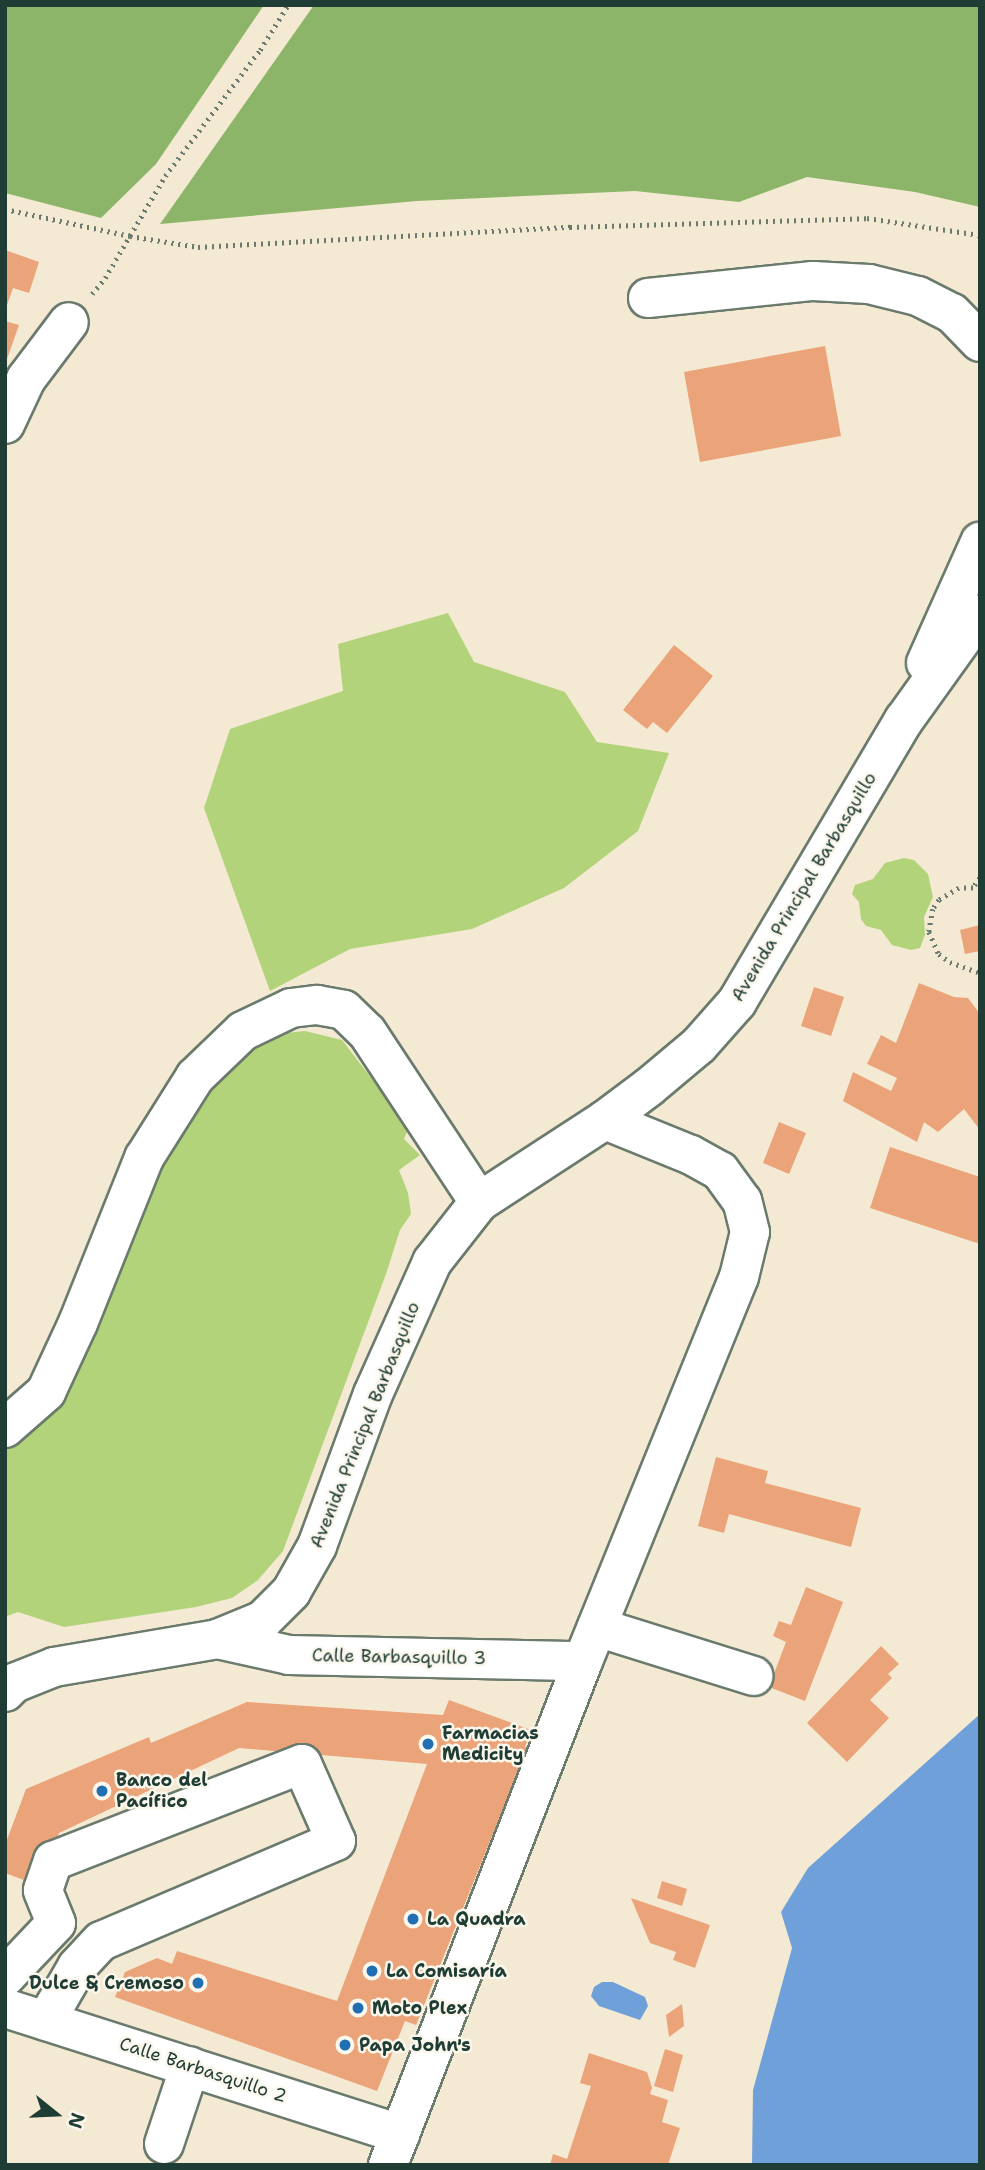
<!DOCTYPE html>
<html>
<head>
<meta charset="utf-8">
<style>
	body { margin:0 }
	#map { position:relative; width:985px; height:2170px; overflow:hidden; background:#f4ead3; font-family:"Shantell Sans",sans-serif }
	div>[style] { position:absolute }
	[style*='--x'] { left:calc(var(--x)*1px); top:calc(var(--y)*1px); width:calc(var(--w)*1px); rotate:calc(var(--a)*1deg) }
	.green>* { inset:0; background:#b2d37a }
	.forest>* { inset:0; background:#8db56a }
	.water>* { inset:0; background:#6fa0d9 }
	.building>* { inset:0; background:#eba37a }
	.path>* { height:4.5px; margin-top:-2.25px; transform-origin:0; background:repeating-linear-gradient(90deg,#6a7a6c 0 2px,transparent 0 7px) }
	.roads { filter:drop-shadow(2px 0 #6a7a6c) drop-shadow(-2px 0 #6a7a6c) drop-shadow(0 2px #6a7a6c) drop-shadow(0 -2px #6a7a6c) }
	.minor>* { height:38px; margin:-19px; padding:0 19px; transform-origin:19px; border-radius:19px; background:#fff }
	.dots>* { width:19px; height:19px; translate:-50% -50%; box-sizing:border-box; border:4px solid #fbf7ec; border-radius:50% }
	span { translate:-50% -50%; white-space:nowrap; text-align:center; line-height:1.15; -webkit-text-stroke:5px #fbf7ec; paint-order:stroke }
	.street-label { font-size:18px; color:#1f3d34 }
	.poi-label { font-size:18px; color:#1f3d34; font-weight:700 }
	.left { translate:0 -50%; text-align:left }
	.right { translate:-100% -50%; text-align:right }
	.frame { position:absolute; inset:0; border:7px solid #1f3d34; pointer-events:none }
	.north { position:absolute; left:21px; top:2079px; width:70px; height:70px; -webkit-text-stroke:5px #fbf7ec; paint-order:stroke; rotate:108deg; font-size:19px; font-weight:700; line-height:28px; text-align:center; color:#1f3d34 }
	.north::after { content:''; display:block; margin:auto; width:24px; height:32px; background:#1f3d34; clip-path:polygon(50% 0,100% 100%,50% 72%,0 100%) }
</style>
</head>
<body>
<div id="map">
	<div class="green">
		<div style="clip-path:polygon(448px 613px,474px 662px,565px 692px,597px 742px,669px 753px,638px 831px,564px 888px,472px 929px,350px 949px,270px 991px,204px 808px,230px 729px,343px 691px,338px 644px)"></div>
		<div style="clip-path:polygon(904px 858px,914px 860px,928px 874px,933px 897px,924px 917px,925px 935px,920px 948px,911px 950px,892px 945px,881px 930px,866px 926px,861px 919px,859px 902px,852px 894px,855px 885px,873px 879px,885px 863px)"></div>
		<div style="clip-path:polygon(305px 1031px,342px 1040px,391px 1104px,412px 1119px,404px 1139px,420px 1155px,399px 1170px,408px 1193px,411px 1214px,400px 1230px,386px 1274px,283px 1551px,258px 1580px,232px 1598px,196px 1607px,64px 1627px,18px 1612px,5px 1617px,5px 1444px,203px 1090px,241px 1048px,276px 1034px)"></div>
	</div>
	<div class="forest">
		<div style="clip-path:polygon(5px 5px,264px 5px,156px 164px,101px 218px,5px 193px)"></div>
		<div style="clip-path:polygon(314px 5px,980px 5px,980px 207px,915px 192px,807px 177px,739px 202px,635px 191px,417px 201px,160px 224px)"></div>
	</div>
	<div class="water">
		<div style="clip-path:polygon(980px 1714px,980px 2165px,752px 2165px,753px 2090px,792px 1948px,781px 1912px,808px 1868px)"></div>
		<div style="clip-path:polygon(602px 1982px,613px 1982px,645px 1997px,648px 2006px,640px 2020px,599px 2006px,591px 1996px,594px 1987px)"></div>
	</div>
	<div class="building">
		<div style="clip-path:polygon(5px 250px,39px 262px,29px 293px,13px 288px,6px 308px)"></div>
		<div style="clip-path:polygon(5px 321px,19px 325px,7px 359px,5px 359px)"></div>
		<div style="clip-path:polygon(825px 346px,841px 436px,700px 462px,684px 372px)"></div>
		<div style="clip-path:polygon(674px 645px,713px 676px,667px 733px,653px 722px,647px 729px,623px 710px)"></div>
		<div style="clip-path:polygon(980px 925px,980px 951px,965px 954px,960px 930px)"></div>
		<div style="clip-path:polygon(919px 983px,954px 997px,968px 998px,980px 1014px,980px 1130px,964px 1109px,938px 1132px,924px 1122px,917px 1142px,843px 1101px,853px 1072px,891px 1091px,897px 1078px,867px 1064px,881px 1035px,896px 1043px)"></div>
		<div style="clip-path:polygon(814px 987px,844px 997px,831px 1036px,801px 1026px)"></div>
		<div style="clip-path:polygon(779px 1122px,806px 1133px,789px 1174px,763px 1163px)"></div>
		<div style="clip-path:polygon(890px 1147px,980px 1177px,980px 1244px,870px 1208px)"></div>
		<div style="clip-path:polygon(716px 1457px,768px 1471px,765px 1483px,861px 1508px,851px 1547px,729px 1514px,724px 1533px,698px 1526px)"></div>
		<div style="clip-path:polygon(806px 1587px,843px 1602px,805px 1701px,769px 1687px,786px 1642px,773px 1636px,779px 1621px,791px 1625px)"></div>
		<div style="clip-path:polygon(881px 1646px,899px 1664px,888px 1674px,892px 1678px,870px 1700px,889px 1718px,847px 1762px,807px 1723px)"></div>
		<div style="clip-path:polygon(449px 1700px,531px 1730px,525px 1747px,535px 1751px,522px 1787px,513px 1784px,416px 2025px,405px 2021px,377px 2091px,115px 1997px,125px 1972px,157px 1958px,172px 1964px,177px 1951px,337px 2001px,427px 1764px,239px 1748px,59px 1833px,40px 1886px,5px 1873px,5px 1845px,26px 1789px,149px 1737px,151px 1743px,247px 1702px,443px 1715px)"></div>
		<div style="clip-path:polygon(662px 1881px,687px 1889px,682px 1906px,657px 1898px)"></div>
		<div style="clip-path:polygon(631px 1898px,710px 1925px,695px 1968px,673px 1960px,676px 1952px,650px 1943px)"></div>
		<div style="clip-path:polygon(682px 2004px,684px 2026px,669px 2037px,666px 2015px)"></div>
		<div style="clip-path:polygon(665px 2049px,683px 2055px,673px 2092px,654px 2086px)"></div>
		<div style="clip-path:polygon(589px 2053px,647px 2072px,652px 2088px,650px 2094px,668px 2100px,662px 2122px,680px 2128px,668px 2165px,550px 2165px,553px 2154px,567px 2159px,591px 2086px,580px 2083px)"></div>
	</div>
	<div class="path">
		<div style="--x:5;--y:209;--w:128;--a:12.2"></div>
		<div style="--x:130;--y:236;--w:69;--a:9.2"></div>
		<div style="--x:198;--y:247;--w:373;--a:-3.1"></div>
		<div style="--x:570;--y:227;--w:297;--a:-1.7"></div>
		<div style="--x:867;--y:218;--w:114;--a:8.6"></div>
		<div style="--x:92;--y:294;--w:21;--a:-51"></div>
		<div style="--x:105;--y:278;--w:118;--a:-59.5"></div>
		<div style="--x:165;--y:176;--w:158;--a:-53"></div>
		<div style="--x:260;--y:50;--w:53;--a:-58.1"></div>
		<div style="--x:980;--y:878;--w:12;--a:125"></div>
		<div style="--x:973;--y:888;--w:14;--a:180"></div>
		<div style="--x:959;--y:888;--w:23;--a:149"></div>
		<div style="--x:939;--y:900;--w:11;--a:124"></div>
		<div style="--x:933;--y:909;--w:23;--a:100"></div>
		<div style="--x:929;--y:932;--w:24;--a:66"></div>
		<div style="--x:939;--y:954;--w:14;--a:36"></div>
		<div style="--x:950;--y:962;--w:32;--a:20"></div>
	</div>
	<div class="roads">
		<div class="minor">
			<div style="--x:648;--y:298;--w:166;--a:-5.9"></div>
			<div style="--x:813;--y:281;--w:56;--a:3.1"></div>
			<div style="--x:869;--y:284;--w:50;--a:13.8"></div>
			<div style="--x:918;--y:296;--w:38;--a:27"></div>
			<div style="--x:952;--y:313;--w:40;--a:46"></div>
			<div style="--x:5;--y:424;--w:50;--a:-65"></div>
			<div style="--x:26;--y:379;--w:71;--a:-53"></div>
			<div style="--x:926;--y:663;--w:133;--a:-65.9"></div>
			<div style="--x:5;--y:1428;--w:55;--a:-41.3"></div>
			<div style="--x:46;--y:1392;--w:76;--a:-65.1"></div>
			<div style="--x:78;--y:1323;--w:178;--a:-68.2"></div>
			<div style="--x:144;--y:1158;--w:96;--a:-57.8"></div>
			<div style="--x:195;--y:1077;--w:66;--a:-43.8"></div>
			<div style="--x:243;--y:1031;--w:53;--a:-25.6"></div>
			<div style="--x:291;--y:1008;--w:26;--a:-7"></div>
			<div style="--x:317;--y:1005;--w:27;--a:10"></div>
			<div style="--x:344;--y:1010;--w:32;--a:44"></div>
			<div style="--x:367;--y:1032;--w:204;--a:56.6"></div>
			<div style="--x:597;--y:1627;--w:164;--a:17.4"></div>
			<div style="--x:217;--y:1639;--w:74;--a:12.5"></div>
			<div style="--x:289;--y:1655;--w:294;--a:1.2"></div>
			<div style="--x:5;--y:1692;--w:13;--a:-45"></div>
			<div style="--x:14;--y:1683;--w:43;--a:-21.8"></div>
			<div style="--x:54;--y:1667;--w:165;--a:-9.7"></div>
			<div style="--x:217;--y:1639;--w:50;--a:-22.4"></div>
			<div style="--x:263;--y:1620;--w:40;--a:-45"></div>
			<div style="--x:291;--y:1592;--w:53;--a:-60.5"></div>
			<div style="--x:317;--y:1546;--w:162;--a:-69.8"></div>
			<div style="--x:373;--y:1394;--w:145;--a:-65.9"></div>
			<div style="--x:432;--y:1262;--w:76;--a:-51.9"></div>
			<div style="--x:479;--y:1202;--w:150;--a:-33.1"></div>
			<div style="--x:605;--y:1120;--w:55;--a:-36.9"></div>
			<div style="--x:649;--y:1087;--w:65;--a:-40"></div>
			<div style="--x:699;--y:1045;--w:57;--a:-48.5"></div>
			<div style="--x:737;--y:1002;--w:328;--a:-59.4"></div>
			<div style="--x:904;--y:720;--w:130;--a:-54.4"></div>
			<div style="--x:5;--y:1977;--w:74;--a:-46.6"></div>
			<div style="--x:56;--y:1923;--w:35;--a:-112"></div>
			<div style="--x:43;--y:1890;--w:31;--a:-71"></div>
			<div style="--x:53;--y:1861;--w:267;--a:-21.3"></div>
			<div style="--x:302;--y:1764;--w:84;--a:66.2"></div>
			<div style="--x:336;--y:1841;--w:255;--a:156.9"></div>
			<div style="--x:101;--y:1941;--w:35;--a:133"></div>
			<div style="--x:77;--y:1967;--w:62;--a:119.9"></div>
			<div style="--x:5;--y:2008;--w:415;--a:17.7"></div>
			<div style="--x:164;--y:2144;--w:82;--a:-71.6"></div>
			<div style="--x:388;--y:2165;--w:540;--a:-68.85"></div>
			<div style="--x:583;--y:1661;--w:414;--a:-67.9"></div>
			<div style="--x:739;--y:1277;--w:46;--a:-76.3"></div>
			<div style="--x:750;--y:1232;--w:32;--a:-104"></div>
			<div style="--x:742;--y:1201;--w:37;--a:-126"></div>
			<div style="--x:720;--y:1171;--w:33;--a:-151"></div>
			<div style="--x:691;--y:1155;--w:93;--a:-157.9"></div>
		</div>
	</div>
	<div class="dots">
		<div style="left:428px;top:1744px;background:#1f6fb2"></div>
		<div style="left:102px;top:1791px;background:#1f6fb2"></div>
		<div style="left:413px;top:1919px;background:#1f6fb2"></div>
		<div style="left:372px;top:1971px;background:#1f6fb2"></div>
		<div style="left:198px;top:1983px;background:#1f6fb2"></div>
		<div style="left:358px;top:2008px;background:#1f6fb2"></div>
		<div style="left:345px;top:2045px;background:#1f6fb2"></div>
	</div>
	<div class="street-label">
		<span style="left:804px;top:887px;rotate:-59deg">Avenida Principal Barbasquillo</span>
		<span style="left:365px;top:1425px;rotate:-68deg">Avenida Principal Barbasquillo</span>
		<span style="left:399px;top:1657px;rotate:1deg">Calle Barbasquillo 3</span>
		<span style="left:203px;top:2070px;rotate:18deg">Calle Barbasquillo 2</span>
	</div>
	<div class="poi-label">
		<span class="left" style="left:442px;top:1744px">Farmacias<br>Medicity</span>
		<span class="left" style="left:116px;top:1791px">Banco del<br>Pacífico</span>
		<span class="left" style="left:427px;top:1919px">La Quadra</span>
		<span class="left" style="left:386px;top:1971px">La Comisaría</span>
		<span class="right" style="left:184px;top:1983px">Dulce &amp; Cremoso</span>
		<span class="left" style="left:372px;top:2008px">Moto Plex</span>
		<span class="left" style="left:359px;top:2045px">Papa John's</span>
	</div>
	<div class="frame"></div>
	<div class="north">N</div>
</div>
</body>
</html>
